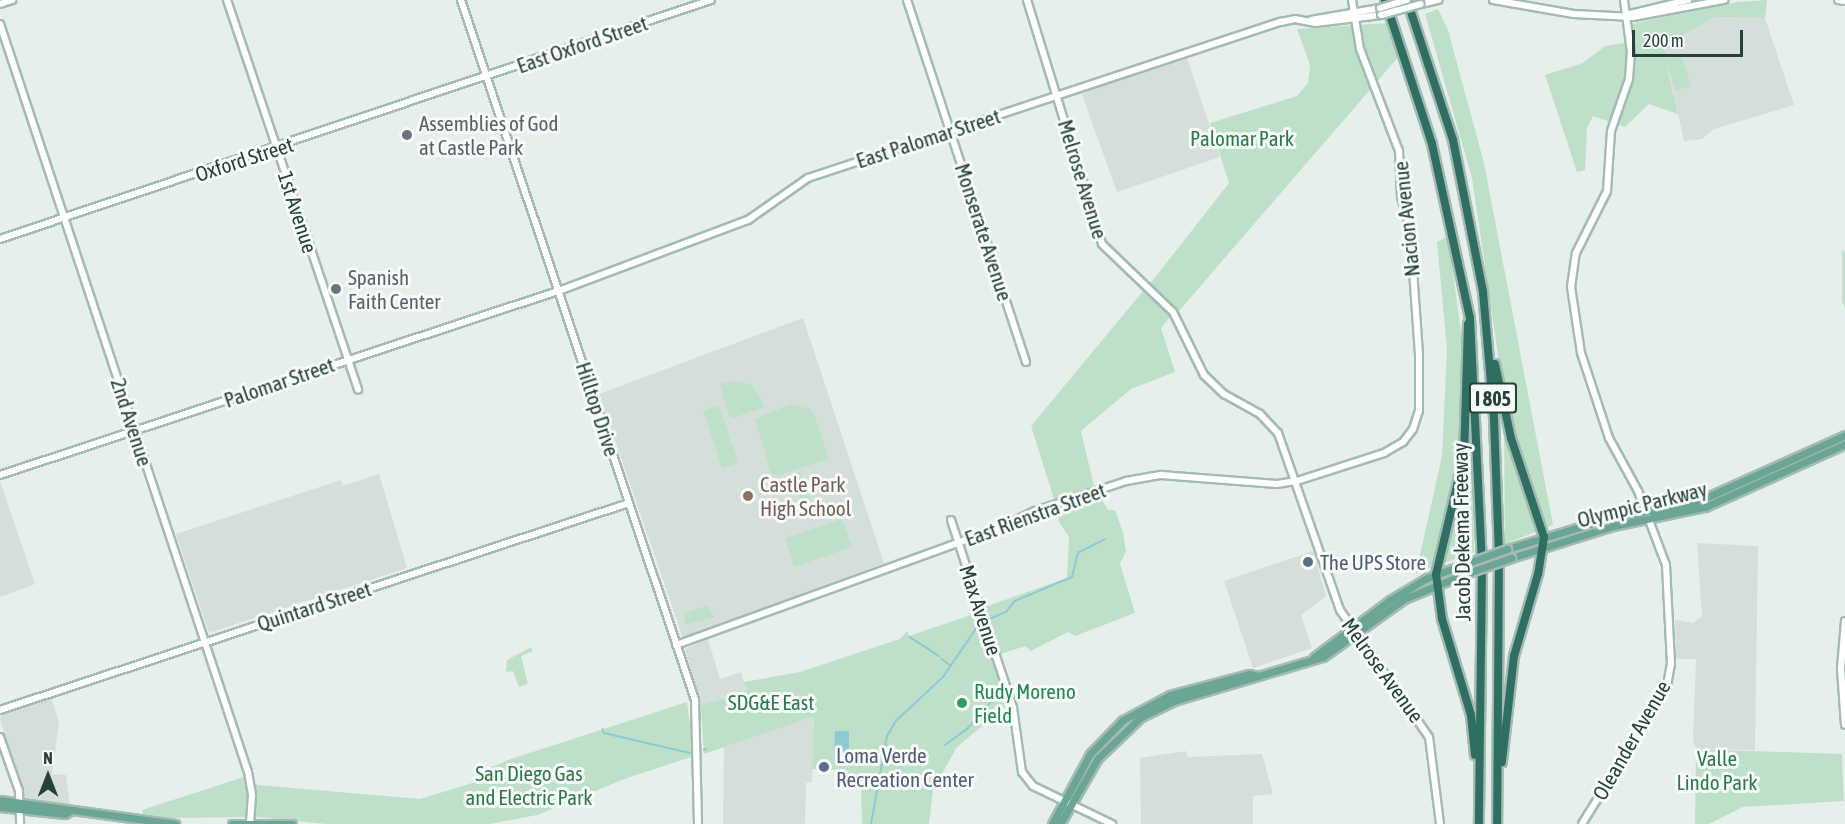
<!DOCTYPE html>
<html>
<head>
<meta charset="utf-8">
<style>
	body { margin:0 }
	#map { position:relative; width:1845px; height:824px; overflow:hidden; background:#e6efeb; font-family:"Asap Condensed",sans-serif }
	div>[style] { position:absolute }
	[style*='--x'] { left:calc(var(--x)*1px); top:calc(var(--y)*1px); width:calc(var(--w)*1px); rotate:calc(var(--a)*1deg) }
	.built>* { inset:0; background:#d4dfda }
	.green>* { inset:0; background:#bfe0c8 }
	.water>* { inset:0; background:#8ec9d4 }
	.stream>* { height:1.5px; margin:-0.75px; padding:0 0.75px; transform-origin:0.75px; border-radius:0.75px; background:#8ec9d4 }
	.roads { filter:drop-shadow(2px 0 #a4bbb3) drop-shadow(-2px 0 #a4bbb3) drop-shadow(0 2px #a4bbb3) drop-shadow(0 -2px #a4bbb3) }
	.secondary>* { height:6px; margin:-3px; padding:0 3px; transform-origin:3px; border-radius:3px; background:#fff }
	.primary>* { height:7px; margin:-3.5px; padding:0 3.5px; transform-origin:3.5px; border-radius:3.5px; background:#6aa596 }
	.highway>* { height:8px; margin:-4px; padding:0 4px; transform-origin:4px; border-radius:4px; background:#2f6f62 }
	.bridges { filter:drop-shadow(2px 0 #a4bbb3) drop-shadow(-2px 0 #a4bbb3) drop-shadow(0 2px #a4bbb3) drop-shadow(0 -2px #a4bbb3) }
	.secondary-bridge>* { height:6px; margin:-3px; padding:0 3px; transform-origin:3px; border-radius:3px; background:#fff }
	.primary-bridge>* { height:7px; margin:-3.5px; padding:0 3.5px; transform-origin:3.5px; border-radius:3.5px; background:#6aa596 }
	.dots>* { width:16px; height:16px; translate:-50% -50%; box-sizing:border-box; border:3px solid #f7fbf9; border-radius:50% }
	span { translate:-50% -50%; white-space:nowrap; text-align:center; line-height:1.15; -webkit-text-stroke:6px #f7fbf9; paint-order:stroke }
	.shield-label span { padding:2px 4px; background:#f7fbf9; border:2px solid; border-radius:4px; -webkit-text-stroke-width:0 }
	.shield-label { font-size:20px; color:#24423a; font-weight:700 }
	.street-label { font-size:21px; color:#24423a }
	.worship-label { font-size:21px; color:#5b616d }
	.left { translate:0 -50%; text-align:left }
	.park-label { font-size:21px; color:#2d7a4b }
	.education-label { font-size:21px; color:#785e54 }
	.service-label { font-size:21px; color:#4e5e75 }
	.leisure-label { font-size:21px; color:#27864d }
	.north { position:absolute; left:18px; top:746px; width:60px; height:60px; -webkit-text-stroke:4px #f7fbf9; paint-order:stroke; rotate:0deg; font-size:16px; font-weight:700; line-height:24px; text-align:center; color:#24423a }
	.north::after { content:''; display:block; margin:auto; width:21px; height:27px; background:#24423a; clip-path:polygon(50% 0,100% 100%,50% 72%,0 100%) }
	.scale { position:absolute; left:1632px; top:30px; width:111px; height:27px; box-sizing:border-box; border:3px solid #24423a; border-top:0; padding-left:8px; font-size:18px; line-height:21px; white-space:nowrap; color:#24423a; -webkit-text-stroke:4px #f7fbf9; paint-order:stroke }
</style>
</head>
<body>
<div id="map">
	<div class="built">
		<div style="clip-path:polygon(1716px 17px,1765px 18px,1794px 105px,1714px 129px,1702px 139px,1684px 141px,1663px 45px)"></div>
		<div style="clip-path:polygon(1187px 58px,1220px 157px,1117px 192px,1081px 92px)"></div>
		<div style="clip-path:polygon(803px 318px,884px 563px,683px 638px,599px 394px)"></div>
		<div style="clip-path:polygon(379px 474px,407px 568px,209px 633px,176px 534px,341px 480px,343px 486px)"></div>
		<div style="clip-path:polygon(0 481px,35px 584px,0 597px)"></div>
		<div style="clip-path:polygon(1697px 543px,1758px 546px,1755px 750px,1696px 749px,1693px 740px,1696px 659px,1676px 659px,1675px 620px,1693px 623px,1702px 616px)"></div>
		<div style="clip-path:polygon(1313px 551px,1326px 596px,1301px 615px,1312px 648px,1253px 668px,1224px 581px)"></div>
		<div style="clip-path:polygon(708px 639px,720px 679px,741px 672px,747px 691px,701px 705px,685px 649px)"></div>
		<div style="clip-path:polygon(51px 697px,59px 722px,52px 774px,66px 775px,70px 806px,25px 797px,0 719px,2px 713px)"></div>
		<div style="clip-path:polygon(814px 716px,812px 782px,806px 783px,805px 824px,723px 824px,724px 746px)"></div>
		<div style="clip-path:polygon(1186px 751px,1188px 757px,1262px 754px,1273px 794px,1253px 796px,1253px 824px,1141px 824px,1140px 758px)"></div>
	</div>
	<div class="green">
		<div style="clip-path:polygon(1767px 0,1765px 18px,1716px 17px,1664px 45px,1666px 59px,1681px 55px,1691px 86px,1676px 91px,1667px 66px,1678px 114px,1649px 104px,1625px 127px,1593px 116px,1587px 128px,1585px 170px,1577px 172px,1545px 75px,1583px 63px,1605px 46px,1625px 43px,1634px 23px,1737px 2px)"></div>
		<div style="clip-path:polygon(1438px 9px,1448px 30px,1484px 163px,1553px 525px,1505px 544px,1504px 430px,1513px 426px,1498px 354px,1472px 178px,1425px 14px)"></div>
		<div style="clip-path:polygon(1388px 23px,1400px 55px,1179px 311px,1150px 284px,1229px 183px,1210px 123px,1297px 96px,1308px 83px,1310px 65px,1297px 29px)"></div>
		<div style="clip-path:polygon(1448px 236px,1472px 414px,1474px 552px,1416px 573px,1442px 456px,1447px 349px,1437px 242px)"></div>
		<div style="clip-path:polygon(1842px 250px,1845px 253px,1845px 309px,1842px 301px)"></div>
		<div style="clip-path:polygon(1143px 291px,1170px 317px,1161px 328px,1175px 372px,1131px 389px,1081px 431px,1094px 486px,1054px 499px,1031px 426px)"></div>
		<div style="clip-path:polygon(733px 381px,751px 384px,765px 407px,733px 418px,729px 415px,720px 384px)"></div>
		<div style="clip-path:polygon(791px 404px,811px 409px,815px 416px,829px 459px,777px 476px,771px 473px,755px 419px)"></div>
		<div style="clip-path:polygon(719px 405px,738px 463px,722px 468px,703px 411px)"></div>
		<div style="clip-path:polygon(800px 472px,810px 501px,802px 504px,792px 475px)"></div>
		<div style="clip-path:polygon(1099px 495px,1108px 510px,1115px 510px,1123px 533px,1126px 551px,1120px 564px,1135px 613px,1075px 636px,1068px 632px,1031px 651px,1025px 646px,1001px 654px,985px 607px,1067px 578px,1069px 537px,1059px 522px,1057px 509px)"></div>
		<div style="clip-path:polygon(842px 519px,852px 547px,794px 567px,785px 538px)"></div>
		<div style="clip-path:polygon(708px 605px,714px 617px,685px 625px,684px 613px)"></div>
		<div style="clip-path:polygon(977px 613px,1007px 705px,957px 747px,933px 790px,929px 824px,862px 824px,861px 785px,841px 787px,840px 770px,812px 769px,814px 716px,704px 754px,701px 705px,747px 691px,744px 682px,800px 672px,900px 639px,907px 631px,909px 636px)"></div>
		<div style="clip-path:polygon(531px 647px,533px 651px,521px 656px,528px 684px,519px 687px,513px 671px,506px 672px,507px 660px)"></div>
		<div style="clip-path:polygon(687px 702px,694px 756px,627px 778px,537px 815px,489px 824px,327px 824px,256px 817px,171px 818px,143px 814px,142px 810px,244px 777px,258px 785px,420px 799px,482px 780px,479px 772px,511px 759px)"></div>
		<div style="clip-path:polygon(1696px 749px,1842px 754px,1844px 801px,1743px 807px,1709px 824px,1695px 824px)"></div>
	</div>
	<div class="water">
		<div style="clip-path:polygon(835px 731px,849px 731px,849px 760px,834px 760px)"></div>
	</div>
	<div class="stream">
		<div style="--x:990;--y:619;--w:17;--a:-24"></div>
		<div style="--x:1006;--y:612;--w:14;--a:-51"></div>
		<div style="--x:1015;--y:601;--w:62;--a:-22.8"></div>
		<div style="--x:1072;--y:577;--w:25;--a:-76"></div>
		<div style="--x:1078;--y:553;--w:30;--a:-27"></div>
		<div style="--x:910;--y:637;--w:35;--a:33"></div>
		<div style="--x:942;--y:659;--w:10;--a:37"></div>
		<div style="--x:603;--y:729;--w:4;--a:76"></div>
		<div style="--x:604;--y:733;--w:88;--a:13.1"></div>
		<div style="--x:945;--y:745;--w:29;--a:-36"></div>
		<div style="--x:968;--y:728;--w:45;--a:-48.6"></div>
		<div style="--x:704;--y:750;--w:2;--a:-27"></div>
		<div style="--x:871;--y:824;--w:89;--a:-79.7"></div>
		<div style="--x:887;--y:736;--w:17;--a:-59"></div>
		<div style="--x:896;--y:721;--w:64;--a:-43.1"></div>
		<div style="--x:943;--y:677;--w:65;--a:-55.6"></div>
	</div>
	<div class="roads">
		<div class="secondary">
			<div style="--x:227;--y:0;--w:411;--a:71.4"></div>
			<div style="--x:461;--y:0;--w:738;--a:71.52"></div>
			<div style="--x:695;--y:700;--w:124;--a:88.6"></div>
			<div style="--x:907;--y:0;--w:381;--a:71.8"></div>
			<div style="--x:1027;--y:0;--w:255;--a:72.9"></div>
			<div style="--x:1102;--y:244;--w:98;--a:43.8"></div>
			<div style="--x:1173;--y:312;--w:70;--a:63.8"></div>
			<div style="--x:1204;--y:375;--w:28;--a:44"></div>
			<div style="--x:1224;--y:394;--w:41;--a:29.1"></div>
			<div style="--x:1260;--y:414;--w:26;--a:47"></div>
			<div style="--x:1278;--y:433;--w:188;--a:70.7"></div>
			<div style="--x:1340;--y:610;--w:155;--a:55"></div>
			<div style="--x:1429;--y:737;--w:88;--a:82.8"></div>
			<div style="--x:1493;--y:0;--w:82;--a:9.8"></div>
			<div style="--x:1574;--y:14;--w:59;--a:2.9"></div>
			<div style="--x:1633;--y:17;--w:93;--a:-10.6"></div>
			<div style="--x:1838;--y:0;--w:7;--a:8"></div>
			<div style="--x:0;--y:4;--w:13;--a:-18"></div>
			<div style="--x:1421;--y:4;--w:18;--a:-13"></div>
			<div style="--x:1626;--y:15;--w:64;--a:-13.6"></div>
			<div style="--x:1311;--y:20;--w:70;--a:-9.9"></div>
			<div style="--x:0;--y:24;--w:788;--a:71.66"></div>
			<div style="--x:248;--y:772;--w:23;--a:80"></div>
			<div style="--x:252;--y:795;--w:28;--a:94"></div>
			<div style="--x:0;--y:239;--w:750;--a:-18.58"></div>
			<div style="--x:0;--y:475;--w:594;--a:-18.25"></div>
			<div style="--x:564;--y:289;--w:197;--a:-20.6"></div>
			<div style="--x:748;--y:220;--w:73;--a:-35"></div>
			<div style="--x:808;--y:178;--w:498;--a:-18.3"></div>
			<div style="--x:1281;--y:22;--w:14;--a:-12"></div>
			<div style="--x:1295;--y:19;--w:21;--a:11"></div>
			<div style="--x:1316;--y:23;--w:65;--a:-7"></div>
			<div style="--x:951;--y:520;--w:198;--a:71.7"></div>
			<div style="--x:1013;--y:708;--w:65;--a:82"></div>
			<div style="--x:1022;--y:772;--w:18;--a:52"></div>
			<div style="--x:1033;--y:786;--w:88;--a:25.7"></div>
			<div style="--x:1845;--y:621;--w:48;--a:94.8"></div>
			<div style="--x:1841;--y:669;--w:56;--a:85.9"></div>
			<div style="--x:676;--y:645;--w:352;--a:-19.9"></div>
			<div style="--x:1007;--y:525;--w:31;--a:-27"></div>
			<div style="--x:1035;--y:511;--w:96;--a:-18.2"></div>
			<div style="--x:1126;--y:481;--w:36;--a:-10"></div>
			<div style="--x:1161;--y:475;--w:116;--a:4.4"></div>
			<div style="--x:1277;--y:484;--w:20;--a:-9"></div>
			<div style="--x:1297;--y:481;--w:91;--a:-17.8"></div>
			<div style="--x:1384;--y:453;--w:22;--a:-30"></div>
			<div style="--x:1403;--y:442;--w:16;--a:-52"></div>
			<div style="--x:1413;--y:429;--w:19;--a:-72"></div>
			<div style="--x:1419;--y:411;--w:57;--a:-90"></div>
			<div style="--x:1419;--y:354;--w:126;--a:-94.1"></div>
			<div style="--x:1410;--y:228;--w:33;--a:-106"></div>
			<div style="--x:1401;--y:196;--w:45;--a:-92.5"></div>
			<div style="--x:1399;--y:151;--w:109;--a:-110.9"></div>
			<div style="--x:1360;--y:49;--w:50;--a:-99.3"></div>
			<div style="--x:0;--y:710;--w:662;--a:-18.22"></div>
			<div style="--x:0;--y:737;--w:57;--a:70.6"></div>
			<div style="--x:19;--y:791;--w:33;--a:88"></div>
			<div style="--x:1582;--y:824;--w:162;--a:-58.4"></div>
			<div style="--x:1667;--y:686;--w:22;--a:-80"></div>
			<div style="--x:1671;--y:664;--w:99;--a:-92.9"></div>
			<div style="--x:1666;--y:565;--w:79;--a:-110.7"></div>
			<div style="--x:1638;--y:491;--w:60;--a:-118.7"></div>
			<div style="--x:1609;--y:438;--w:89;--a:-108.2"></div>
			<div style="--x:1581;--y:353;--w:67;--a:-98.6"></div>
			<div style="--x:1571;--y:287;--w:34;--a:-82"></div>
			<div style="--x:1576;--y:253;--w:69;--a:-63.4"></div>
			<div style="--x:1607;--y:191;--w:60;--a:-86.2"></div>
			<div style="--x:1611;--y:131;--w:55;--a:-70.9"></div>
			<div style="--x:1629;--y:79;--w:27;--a:-86"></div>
			<div style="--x:1631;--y:52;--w:52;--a:-97.7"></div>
		</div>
		<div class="primary">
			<div style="--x:1507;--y:549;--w:103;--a:-16.9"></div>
			<div style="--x:1606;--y:519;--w:89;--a:-10.3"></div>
			<div style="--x:1694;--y:503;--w:166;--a:-24.2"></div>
			<div style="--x:1511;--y:558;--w:107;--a:-17.4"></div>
			<div style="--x:1613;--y:526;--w:94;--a:-11.7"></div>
			<div style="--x:1705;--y:507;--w:154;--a:-24.2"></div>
			<div style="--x:1314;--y:657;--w:95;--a:-36.9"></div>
			<div style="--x:1390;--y:600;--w:43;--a:-30.7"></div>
			<div style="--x:1427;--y:578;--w:40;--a:-20.2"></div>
			<div style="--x:0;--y:800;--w:177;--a:7.8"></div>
			<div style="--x:0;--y:807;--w:65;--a:6.1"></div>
			<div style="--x:65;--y:814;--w:6;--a:-31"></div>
			<div style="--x:232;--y:824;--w:60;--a:0"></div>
			<div style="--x:1052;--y:824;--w:80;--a:-61.5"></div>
			<div style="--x:1090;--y:754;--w:47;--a:-45.9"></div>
			<div style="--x:1123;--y:720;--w:53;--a:-28"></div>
			<div style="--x:1170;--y:695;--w:82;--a:-14.9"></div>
			<div style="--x:1249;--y:674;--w:9;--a:13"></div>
			<div style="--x:1060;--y:824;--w:76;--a:-60.1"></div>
			<div style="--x:1098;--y:758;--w:59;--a:-43.6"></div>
			<div style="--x:1141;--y:717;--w:37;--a:-26"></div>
			<div style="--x:1174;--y:701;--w:155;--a:-16.5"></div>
			<div style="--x:1323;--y:657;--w:100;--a:-35.6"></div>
			<div style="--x:1404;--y:599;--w:66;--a:-22.3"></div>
		</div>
		<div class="highway">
			<div style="--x:1385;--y:0;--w:151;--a:71.9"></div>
			<div style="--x:1432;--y:144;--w:178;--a:77.7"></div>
			<div style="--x:1470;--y:318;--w:249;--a:87.2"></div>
			<div style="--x:1482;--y:567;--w:257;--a:90.7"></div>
			<div style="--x:1407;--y:0;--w:147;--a:71.8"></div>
			<div style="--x:1453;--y:140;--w:155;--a:78.8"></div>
			<div style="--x:1483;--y:292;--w:127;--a:85"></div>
			<div style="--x:1494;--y:419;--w:135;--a:87.9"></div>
			<div style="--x:1499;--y:554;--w:270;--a:90.4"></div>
			<div style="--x:1468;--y:324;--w:132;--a:91.7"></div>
			<div style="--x:1464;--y:456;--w:121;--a:103.3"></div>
			<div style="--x:1436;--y:574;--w:45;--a:82.4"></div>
			<div style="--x:1442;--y:619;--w:100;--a:73.2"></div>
			<div style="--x:1471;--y:715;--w:40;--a:84.3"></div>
			<div style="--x:1495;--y:364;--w:76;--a:77.8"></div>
			<div style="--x:1511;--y:438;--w:104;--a:71.6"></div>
			<div style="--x:1544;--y:537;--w:37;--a:99"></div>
			<div style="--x:1538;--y:574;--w:85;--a:106.3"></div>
			<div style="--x:1514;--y:656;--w:107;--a:96.5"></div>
		</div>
	</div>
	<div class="bridges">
		<div class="secondary-bridge">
			<div style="--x:1380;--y:8;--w:28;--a:-17"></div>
			<div style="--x:1381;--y:15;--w:41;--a:-15.4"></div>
		</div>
		<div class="primary-bridge">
			<div style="--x:1465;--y:564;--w:45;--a:-19.7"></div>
			<div style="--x:1465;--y:574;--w:49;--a:-19.2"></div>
		</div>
	</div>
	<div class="dots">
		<div style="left:407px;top:135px;background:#6b7280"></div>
		<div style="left:336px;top:289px;background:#6b7280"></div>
		<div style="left:748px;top:496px;background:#8d6e63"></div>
		<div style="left:1308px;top:562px;background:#5c6f8a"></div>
		<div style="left:962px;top:703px;background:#2e9e5b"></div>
		<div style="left:824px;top:767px;background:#5c6f8a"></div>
	</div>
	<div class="shield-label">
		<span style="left:1493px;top:398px">I 805</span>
	</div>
	<div class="street-label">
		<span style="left:582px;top:44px;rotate:-19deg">East Oxford Street</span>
		<span style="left:928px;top:138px;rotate:-18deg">East Palomar Street</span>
		<span style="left:244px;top:159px;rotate:-18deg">Oxford Street</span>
		<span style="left:1083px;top:179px;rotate:73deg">Melrose Avenue</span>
		<span style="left:298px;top:212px;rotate:72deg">1st Avenue</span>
		<span style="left:1406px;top:219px;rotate:-96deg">Nacion Avenue</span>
		<span style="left:984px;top:232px;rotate:72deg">Monserate Avenue</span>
		<span style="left:279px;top:382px;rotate:-19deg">Palomar Street</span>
		<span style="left:598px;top:409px;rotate:72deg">Hilltop Drive</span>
		<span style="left:132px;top:422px;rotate:72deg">2nd Avenue</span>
		<span style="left:1642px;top:504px;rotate:-14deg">Olympic Parkway</span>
		<span style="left:1035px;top:514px;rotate:-20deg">East Rienstra Street</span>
		<span style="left:1461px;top:532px;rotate:-91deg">Jacob Dekema Freeway</span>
		<span style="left:314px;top:606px;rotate:-18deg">Quintard Street</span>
		<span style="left:981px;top:610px;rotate:72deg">Max Avenue</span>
		<span style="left:1383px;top:670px;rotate:54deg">Melrose Avenue</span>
		<span style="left:1631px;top:740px;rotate:-60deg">Oleander Avenue</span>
	</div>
	<div class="worship-label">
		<span class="left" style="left:419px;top:135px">Assemblies of God<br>at Castle Park</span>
		<span class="left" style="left:348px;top:289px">Spanish<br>Faith Center</span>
	</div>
	<div class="park-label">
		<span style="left:1242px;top:138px">Palomar Park</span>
		<span style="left:771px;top:702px">SDG&amp;E East</span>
		<span style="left:1717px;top:770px">Valle<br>Lindo Park</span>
		<span style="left:529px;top:785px">San Diego Gas<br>and Electric Park</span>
	</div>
	<div class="education-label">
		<span class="left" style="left:760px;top:496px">Castle Park<br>High School</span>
	</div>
	<div class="service-label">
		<span class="left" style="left:1320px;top:562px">The UPS Store</span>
		<span class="left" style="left:836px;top:767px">Loma Verde<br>Recreation Center</span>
	</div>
	<div class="leisure-label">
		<span class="left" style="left:974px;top:703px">Rudy Moreno<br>Field</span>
	</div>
	<div class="north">N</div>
	<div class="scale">200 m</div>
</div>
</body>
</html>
